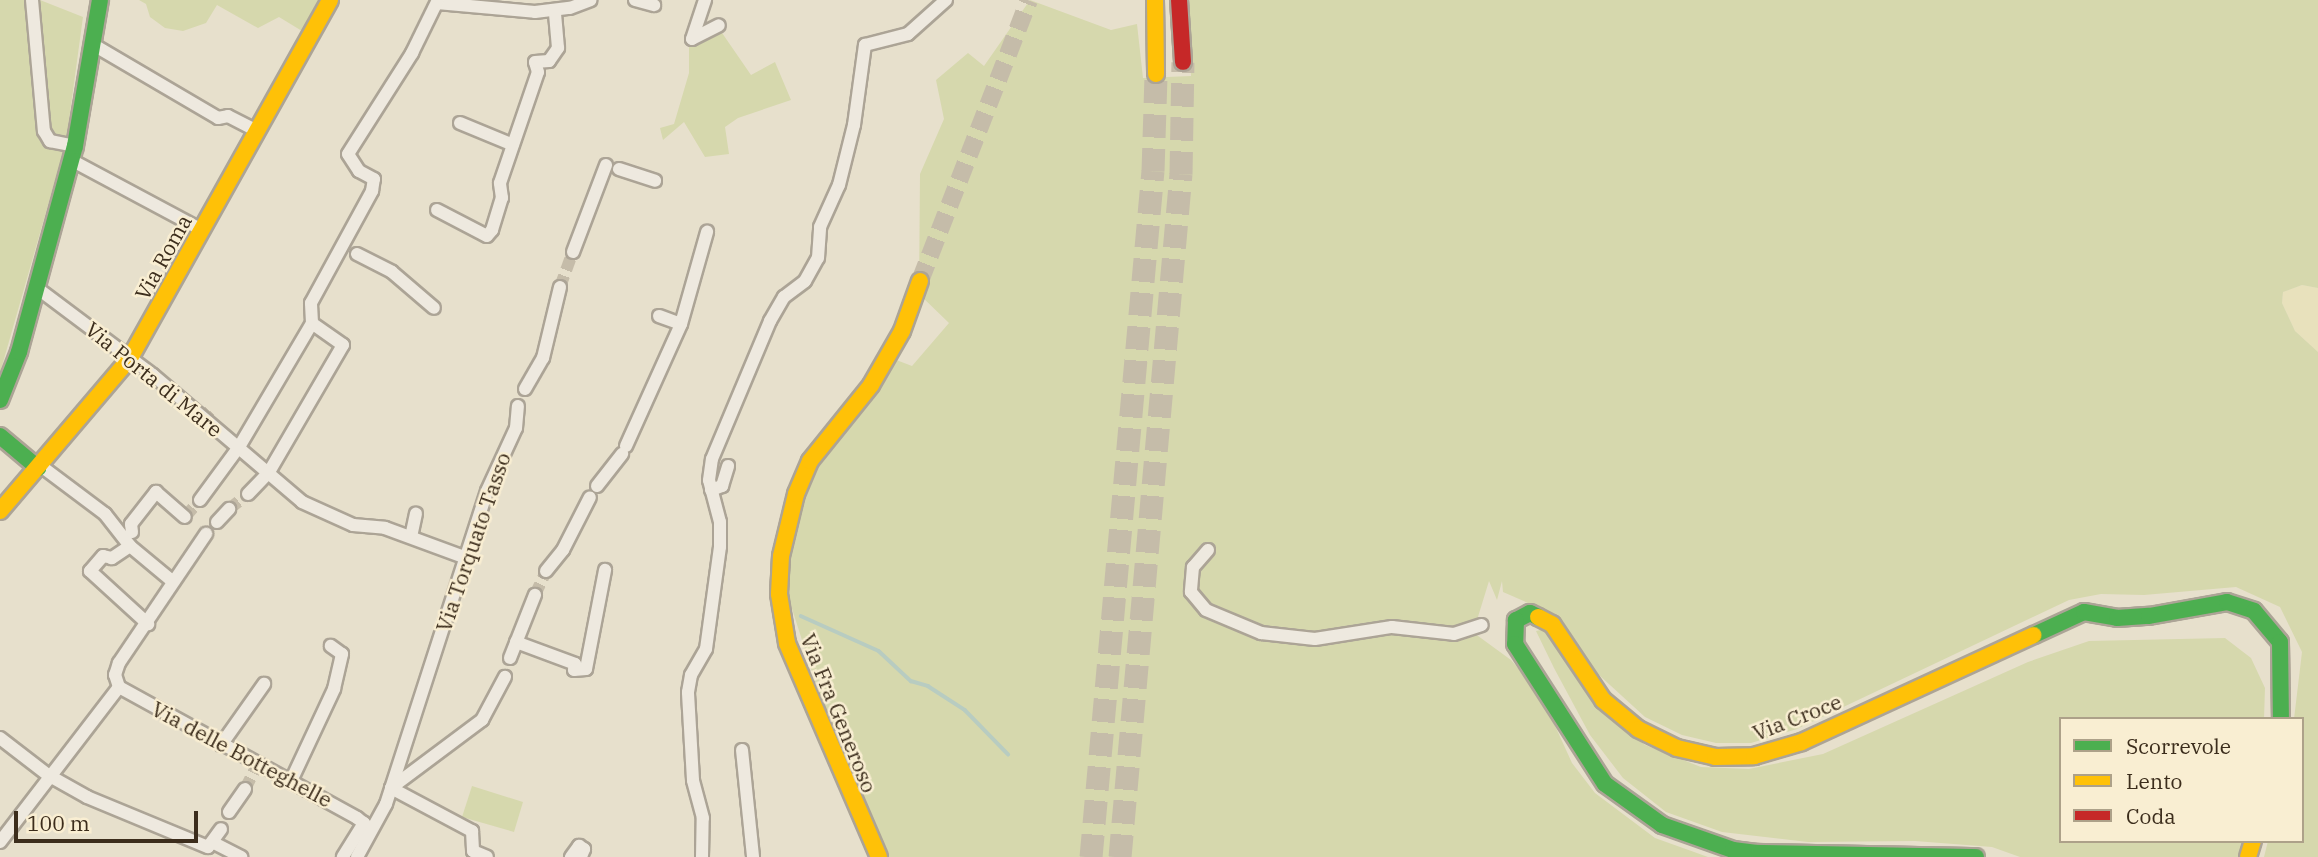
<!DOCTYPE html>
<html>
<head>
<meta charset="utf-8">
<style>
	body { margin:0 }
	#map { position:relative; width:2318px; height:857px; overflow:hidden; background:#e7e0cc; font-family:"IBM Plex Serif",serif }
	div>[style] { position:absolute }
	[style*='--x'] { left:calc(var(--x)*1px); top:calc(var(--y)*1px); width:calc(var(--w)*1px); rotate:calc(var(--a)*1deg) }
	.farmland>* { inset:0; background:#e8e1bc }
	.green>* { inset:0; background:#d6d8ad }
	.stream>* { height:3.5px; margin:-1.75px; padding:0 1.75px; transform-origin:1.75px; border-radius:1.75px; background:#b8ccc1 }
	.street-tunnel>* { height:12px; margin-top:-6px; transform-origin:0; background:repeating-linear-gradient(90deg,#c5bca9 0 12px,transparent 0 18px) }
	.secondary-tunnel>* { height:18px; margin-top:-9px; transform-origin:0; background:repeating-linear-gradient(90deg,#c5bca9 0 18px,transparent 0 27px) }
	.highway-tunnel>* { height:23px; margin-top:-11.5px; transform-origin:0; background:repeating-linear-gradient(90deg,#c5bca9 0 23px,transparent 0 34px) }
	.roads { filter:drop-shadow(2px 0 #aca496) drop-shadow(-2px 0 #aca496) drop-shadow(0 2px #aca496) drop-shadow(0 -2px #aca496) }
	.street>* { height:12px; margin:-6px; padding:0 6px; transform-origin:6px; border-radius:6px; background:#eee9df }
	.fast>* { height:16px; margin:-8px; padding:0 8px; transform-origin:8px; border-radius:8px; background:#4caf50 }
	.slow>* { height:16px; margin:-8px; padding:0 8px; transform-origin:8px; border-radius:8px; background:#ffc107 }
	.jam>* { height:16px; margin:-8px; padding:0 8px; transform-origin:8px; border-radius:8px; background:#c62828 }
	span { translate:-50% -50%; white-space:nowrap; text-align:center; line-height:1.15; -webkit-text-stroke:5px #f9eed2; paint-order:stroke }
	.street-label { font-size:21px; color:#3c2d1c }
	.legend { position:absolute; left:2059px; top:717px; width:245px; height:126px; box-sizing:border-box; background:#f9eed2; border:2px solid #ada189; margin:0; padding:9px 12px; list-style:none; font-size:21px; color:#3c2d1c }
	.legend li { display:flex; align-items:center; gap:14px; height:35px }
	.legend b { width:35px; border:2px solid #ada189 }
	.scale { position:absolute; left:14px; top:811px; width:184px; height:32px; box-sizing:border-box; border:4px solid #3c2d1c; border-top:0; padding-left:9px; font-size:21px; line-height:24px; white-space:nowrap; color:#3c2d1c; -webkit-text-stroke:5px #f9eed2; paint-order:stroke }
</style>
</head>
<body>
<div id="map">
	<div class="farmland">
		<div style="clip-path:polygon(2302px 285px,2318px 288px,2318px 352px,2295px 331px,2282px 303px,2283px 292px)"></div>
	</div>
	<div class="green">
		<div style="clip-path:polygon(0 0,40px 0,83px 17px,66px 142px,0 373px)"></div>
		<div style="clip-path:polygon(139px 0,319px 0,302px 31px,279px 17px,258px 28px,217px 5px,206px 23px,183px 31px,165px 28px,150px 17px,146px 4px)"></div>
		<div style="clip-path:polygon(1030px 0,1111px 30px,1137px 24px,1143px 78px,1191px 76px,1188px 0,2318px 0,2318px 288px,2302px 285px,2283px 292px,2282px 303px,2295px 331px,2318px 352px,2318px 857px,2264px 857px,2268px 841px,2302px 841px,2302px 719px,2294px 719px,2302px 652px,2280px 607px,2236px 587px,2144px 595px,2101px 594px,2069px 600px,1797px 729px,1751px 743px,1716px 743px,1682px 735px,1645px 717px,1587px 664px,1553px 614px,1503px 592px,1502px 581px,1497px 600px,1489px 581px,1477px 620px,1469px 623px,1474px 633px,1511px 660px,1541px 695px,1572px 763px,1595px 793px,1655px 838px,1708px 857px,887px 857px,844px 772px,787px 593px,793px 529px,811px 479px,891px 358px,912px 366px,949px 323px,919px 294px,920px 174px,944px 119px,936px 80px,968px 53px,984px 66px)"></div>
		<div style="clip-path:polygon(720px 30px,751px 75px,775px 62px,791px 100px,738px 118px,725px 127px,729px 154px,705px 157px,684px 122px,663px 140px,660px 128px,674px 124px,689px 73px,689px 45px)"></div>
		<div style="clip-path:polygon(1545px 629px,1565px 647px,1598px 706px,1645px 745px,1701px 767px,1749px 769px,1823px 754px,2028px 662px,2089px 641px,2225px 638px,2251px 658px,2265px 688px,2264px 719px,2061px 719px,2061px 841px,2245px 841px,2240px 857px,2020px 857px,1992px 847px,1915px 841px,1808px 842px,1722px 832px,1666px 812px,1623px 778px,1590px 735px,1554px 668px,1536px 631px)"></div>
		<div style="clip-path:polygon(472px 786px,523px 802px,514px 832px,462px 817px)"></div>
	</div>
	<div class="stream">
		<div style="--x:801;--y:616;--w:85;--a:24.2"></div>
		<div style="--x:879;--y:651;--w:44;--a:43.2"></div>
		<div style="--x:911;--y:681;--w:18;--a:16"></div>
		<div style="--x:928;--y:686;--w:44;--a:33"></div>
		<div style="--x:965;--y:710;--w:62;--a:45.7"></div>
	</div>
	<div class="street-tunnel">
		<div style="--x:560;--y:287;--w:37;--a:-70"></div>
		<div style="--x:202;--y:420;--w:17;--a:-50"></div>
		<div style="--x:229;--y:509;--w:24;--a:-38"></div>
		<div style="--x:185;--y:517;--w:23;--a:-49"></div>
		<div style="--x:535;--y:595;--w:26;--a:-65"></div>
		<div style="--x:245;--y:789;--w:27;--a:-63"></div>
	</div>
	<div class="secondary-tunnel">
		<div style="--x:920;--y:281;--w:301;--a:-68.8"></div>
	</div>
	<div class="highway-tunnel">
		<div style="--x:1091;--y:857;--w:689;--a:-84.84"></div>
		<div style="--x:1153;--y:171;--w:97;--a:-88.2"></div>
		<div style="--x:1120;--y:857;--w:686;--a:-84.9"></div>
		<div style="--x:1181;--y:174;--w:112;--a:-89"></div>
	</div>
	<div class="roads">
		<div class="street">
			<div style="--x:32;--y:0;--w:132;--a:84.8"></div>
			<div style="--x:44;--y:131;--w:12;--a:59"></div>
			<div style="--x:50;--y:141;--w:25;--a:11"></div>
			<div style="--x:635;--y:0;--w:20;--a:15"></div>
			<div style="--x:705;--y:0;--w:41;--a:108.4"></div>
			<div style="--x:692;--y:39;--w:30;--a:-27"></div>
			<div style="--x:437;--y:3;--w:98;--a:5.2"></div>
			<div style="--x:535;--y:12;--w:35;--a:-7"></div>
			<div style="--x:570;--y:8;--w:22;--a:-21"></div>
			<div style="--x:92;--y:44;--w:146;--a:30.4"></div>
			<div style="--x:218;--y:118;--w:10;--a:-11"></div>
			<div style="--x:228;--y:116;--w:31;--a:27"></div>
			<div style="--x:460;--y:123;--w:57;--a:22.5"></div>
			<div style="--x:71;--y:160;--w:149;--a:28.1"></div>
			<div style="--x:619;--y:169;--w:38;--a:18"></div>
			<div style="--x:437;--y:210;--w:56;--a:27.5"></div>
			<div style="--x:487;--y:236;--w:8;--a:-50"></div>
			<div style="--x:492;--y:230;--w:34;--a:-73"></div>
			<div style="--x:502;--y:198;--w:15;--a:-98"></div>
			<div style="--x:500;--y:183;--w:117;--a:-71.1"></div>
			<div style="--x:538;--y:72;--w:10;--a:-107"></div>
			<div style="--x:535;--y:62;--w:14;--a:-4"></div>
			<div style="--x:549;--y:61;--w:16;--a:-55"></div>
			<div style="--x:558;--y:48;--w:38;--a:-95"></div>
			<div style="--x:573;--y:252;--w:93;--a:-69.2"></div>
			<div style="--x:357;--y:254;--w:39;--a:27"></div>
			<div style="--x:392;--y:272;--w:55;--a:40.6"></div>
			<div style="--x:37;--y:288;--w:145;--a:36.9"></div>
			<div style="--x:153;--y:375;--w:196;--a:40.4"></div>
			<div style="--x:302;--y:502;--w:56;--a:24.3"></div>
			<div style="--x:353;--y:525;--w:32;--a:5"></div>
			<div style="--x:385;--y:528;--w:84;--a:20.2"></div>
			<div style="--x:659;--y:316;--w:23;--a:20"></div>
			<div style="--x:525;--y:389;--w:36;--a:-60"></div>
			<div style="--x:543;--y:358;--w:73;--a:-76.5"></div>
			<div style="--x:626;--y:446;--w:134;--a:-65.7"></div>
			<div style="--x:681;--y:324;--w:96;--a:-74.2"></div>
			<div style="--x:41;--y:466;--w:80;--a:36.9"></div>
			<div style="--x:105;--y:514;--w:41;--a:52"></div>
			<div style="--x:130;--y:546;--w:55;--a:39.8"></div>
			<div style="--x:597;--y:486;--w:41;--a:-52"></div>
			<div style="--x:711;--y:490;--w:12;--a:-20"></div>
			<div style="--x:722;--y:486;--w:21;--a:-73"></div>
			<div style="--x:248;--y:494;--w:30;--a:-46"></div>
			<div style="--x:269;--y:472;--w:147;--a:-59.8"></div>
			<div style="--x:343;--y:345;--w:38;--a:-145"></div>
			<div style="--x:312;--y:323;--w:20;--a:-93"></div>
			<div style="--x:311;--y:303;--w:128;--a:-61.4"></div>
			<div style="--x:372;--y:191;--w:12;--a:-81"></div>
			<div style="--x:374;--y:179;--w:17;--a:-152"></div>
			<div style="--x:359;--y:171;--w:20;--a:-123"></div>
			<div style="--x:348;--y:154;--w:120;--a:-57.6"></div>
			<div style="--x:412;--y:53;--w:59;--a:-63.9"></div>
			<div style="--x:200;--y:500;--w:66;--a:-53.7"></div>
			<div style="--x:239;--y:447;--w:144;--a:-59.5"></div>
			<div style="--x:217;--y:522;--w:18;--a:-47"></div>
			<div style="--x:132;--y:532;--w:8;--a:-97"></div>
			<div style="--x:131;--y:524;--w:41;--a:-52"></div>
			<div style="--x:156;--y:492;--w:38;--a:41"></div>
			<div style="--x:411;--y:537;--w:24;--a:-78"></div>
			<div style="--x:130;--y:546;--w:22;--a:146"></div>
			<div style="--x:112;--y:558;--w:9;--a:-167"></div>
			<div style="--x:103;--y:556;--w:20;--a:131"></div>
			<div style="--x:90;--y:571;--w:79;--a:42.4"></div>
			<div style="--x:1208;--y:550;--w:23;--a:131"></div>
			<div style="--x:1193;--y:567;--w:25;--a:95"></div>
			<div style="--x:1191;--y:592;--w:23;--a:50"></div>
			<div style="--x:1206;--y:610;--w:60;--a:22.7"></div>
			<div style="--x:1261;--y:633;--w:54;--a:6.3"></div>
			<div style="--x:1315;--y:639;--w:78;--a:-8.9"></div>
			<div style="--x:1392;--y:627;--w:62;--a:6.4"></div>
			<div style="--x:1454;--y:634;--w:29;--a:-18"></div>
			<div style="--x:546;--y:571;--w:27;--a:-51"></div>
			<div style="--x:563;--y:550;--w:59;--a:-63"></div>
			<div style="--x:516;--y:642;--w:63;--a:20.4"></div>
			<div style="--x:575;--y:664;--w:6;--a:99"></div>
			<div style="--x:574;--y:670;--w:12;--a:-5"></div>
			<div style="--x:586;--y:669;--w:101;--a:-79.1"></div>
			<div style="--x:510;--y:658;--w:68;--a:-68.4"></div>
			<div style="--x:119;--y:687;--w:272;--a:28.8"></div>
			<div style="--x:357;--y:818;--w:9;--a:36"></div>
			<div style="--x:364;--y:823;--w:40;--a:122"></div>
			<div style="--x:119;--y:687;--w:13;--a:-108"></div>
			<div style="--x:115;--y:675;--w:13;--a:-72"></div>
			<div style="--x:119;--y:663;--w:156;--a:-56"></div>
			<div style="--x:0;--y:738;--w:61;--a:37.6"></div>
			<div style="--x:48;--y:775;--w:45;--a:29.4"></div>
			<div style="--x:87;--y:797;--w:131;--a:22.5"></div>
			<div style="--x:208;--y:847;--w:22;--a:-54"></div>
			<div style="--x:221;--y:745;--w:75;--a:-54.8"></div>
			<div style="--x:742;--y:750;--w:108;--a:84.1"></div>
			<div style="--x:291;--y:781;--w:102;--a:-64.9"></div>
			<div style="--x:334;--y:689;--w:36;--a:-77"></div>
			<div style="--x:342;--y:654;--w:14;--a:-144"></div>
			<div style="--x:391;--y:788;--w:114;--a:-36.8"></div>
			<div style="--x:482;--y:720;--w:49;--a:-61.9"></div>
			<div style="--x:391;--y:788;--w:92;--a:28"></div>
			<div style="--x:472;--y:831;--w:20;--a:87"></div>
			<div style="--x:473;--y:851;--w:15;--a:23"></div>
			<div style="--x:229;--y:812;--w:28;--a:-55"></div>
			<div style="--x:0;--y:842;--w:195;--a:-52.5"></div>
			<div style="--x:212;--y:842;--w:33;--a:27"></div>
			<div style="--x:357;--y:857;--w:60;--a:-61.3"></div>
			<div style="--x:386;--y:804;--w:329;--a:-72.1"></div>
			<div style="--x:487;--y:491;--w:69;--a:-65.3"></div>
			<div style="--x:516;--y:428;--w:22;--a:-85"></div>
			<div style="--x:571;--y:857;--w:14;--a:-54"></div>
			<div style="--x:579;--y:846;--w:6;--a:31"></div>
			<div style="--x:584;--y:849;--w:9;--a:111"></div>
			<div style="--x:702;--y:857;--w:39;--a:-89"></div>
			<div style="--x:703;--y:818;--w:39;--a:-105"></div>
			<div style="--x:693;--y:780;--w:88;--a:-93.3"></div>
			<div style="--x:688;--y:692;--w:17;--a:-80"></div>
			<div style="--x:691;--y:675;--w:30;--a:-60"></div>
			<div style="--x:706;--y:649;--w:103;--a:-82.2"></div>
			<div style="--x:720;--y:547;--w:25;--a:-90"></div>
			<div style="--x:720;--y:522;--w:43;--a:-104.7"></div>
			<div style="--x:709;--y:480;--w:21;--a:-82"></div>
			<div style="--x:712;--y:459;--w:150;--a:-67.2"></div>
			<div style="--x:770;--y:321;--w:28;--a:-60"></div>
			<div style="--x:784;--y:297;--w:26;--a:-37"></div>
			<div style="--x:805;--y:281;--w:26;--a:-61"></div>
			<div style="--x:818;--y:258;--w:31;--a:-86"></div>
			<div style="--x:820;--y:227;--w:46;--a:-65.7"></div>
			<div style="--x:839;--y:185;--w:62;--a:-76"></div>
			<div style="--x:854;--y:125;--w:81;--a:-82.2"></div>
			<div style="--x:865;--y:45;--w:44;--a:-14.3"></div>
			<div style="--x:908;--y:34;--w:51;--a:-41.8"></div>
		</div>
		<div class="fast">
			<div style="--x:0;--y:400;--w:52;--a:-68.4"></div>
			<div style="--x:19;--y:352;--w:213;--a:-74.8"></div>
			<div style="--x:75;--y:146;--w:148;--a:-80.3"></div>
			<div style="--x:0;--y:436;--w:50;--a:40.1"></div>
			<div style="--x:1538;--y:617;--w:9;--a:-153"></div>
			<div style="--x:1530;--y:613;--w:16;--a:153"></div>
			<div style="--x:1516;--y:620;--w:24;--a:92"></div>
			<div style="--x:1515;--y:644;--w:166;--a:57.3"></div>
			<div style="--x:1605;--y:784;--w:70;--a:35.7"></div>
			<div style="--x:1662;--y:825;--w:75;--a:19.4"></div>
			<div style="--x:1733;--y:850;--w:26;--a:7"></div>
			<div style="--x:1759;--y:853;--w:217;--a:1.1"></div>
			<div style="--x:2034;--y:635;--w:55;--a:-24.7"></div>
			<div style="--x:2084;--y:612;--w:34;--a:10"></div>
			<div style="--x:2117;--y:618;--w:32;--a:-4"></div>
			<div style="--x:2149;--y:616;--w:79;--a:-10.2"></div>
			<div style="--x:2227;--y:602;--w:28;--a:18"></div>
			<div style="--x:2254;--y:611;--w:40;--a:50"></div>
			<div style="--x:2280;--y:642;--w:77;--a:89.3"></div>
		</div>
		<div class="slow">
			<div style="--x:1155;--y:0;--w:74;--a:89.2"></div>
			<div style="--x:0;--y:511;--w:201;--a:-49.6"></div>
			<div style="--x:130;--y:358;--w:410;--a:-60.8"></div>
			<div style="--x:1538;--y:617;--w:16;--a:27"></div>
			<div style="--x:1552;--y:624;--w:92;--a:56.1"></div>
			<div style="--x:1603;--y:700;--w:45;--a:39.6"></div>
			<div style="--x:1638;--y:729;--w:43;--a:26"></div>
			<div style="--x:1677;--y:748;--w:39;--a:13"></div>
			<div style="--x:1715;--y:757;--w:39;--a:-1"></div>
			<div style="--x:1754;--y:756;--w:50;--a:-16.3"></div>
			<div style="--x:1802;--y:742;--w:255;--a:-24.8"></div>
			<div style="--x:879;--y:857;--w:233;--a:-113.3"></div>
			<div style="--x:787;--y:643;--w:50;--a:-99.3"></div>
			<div style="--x:779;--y:594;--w:38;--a:-87"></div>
			<div style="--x:781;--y:556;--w:64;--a:-76.4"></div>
			<div style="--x:796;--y:494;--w:36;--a:-67"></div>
			<div style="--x:810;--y:461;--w:97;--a:-51.2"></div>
			<div style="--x:871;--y:385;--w:62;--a:-60.1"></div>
			<div style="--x:902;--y:331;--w:53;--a:-70.2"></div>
			<div style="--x:2248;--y:857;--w:17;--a:-73"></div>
		</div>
		<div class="jam">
			<div style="--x:1179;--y:0;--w:62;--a:86.3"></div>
		</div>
	</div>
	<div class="street-label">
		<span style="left:163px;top:257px;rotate:-61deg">Via Roma</span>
		<span style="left:154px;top:379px;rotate:39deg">Via Porta di Mare</span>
		<span style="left:473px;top:542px;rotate:-71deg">Via Torquato Tasso</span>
		<span style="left:839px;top:713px;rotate:68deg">Via Fra Generoso</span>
		<span style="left:1797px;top:717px;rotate:-21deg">Via Croce</span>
		<span style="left:242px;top:754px;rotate:28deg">Via delle Botteghelle</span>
	</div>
	<ul class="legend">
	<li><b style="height:9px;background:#4caf50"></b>Scorrevole</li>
	<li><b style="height:9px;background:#ffc107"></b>Lento</li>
	<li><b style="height:9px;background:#c62828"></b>Coda</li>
	</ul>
	<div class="scale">100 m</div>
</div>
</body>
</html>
